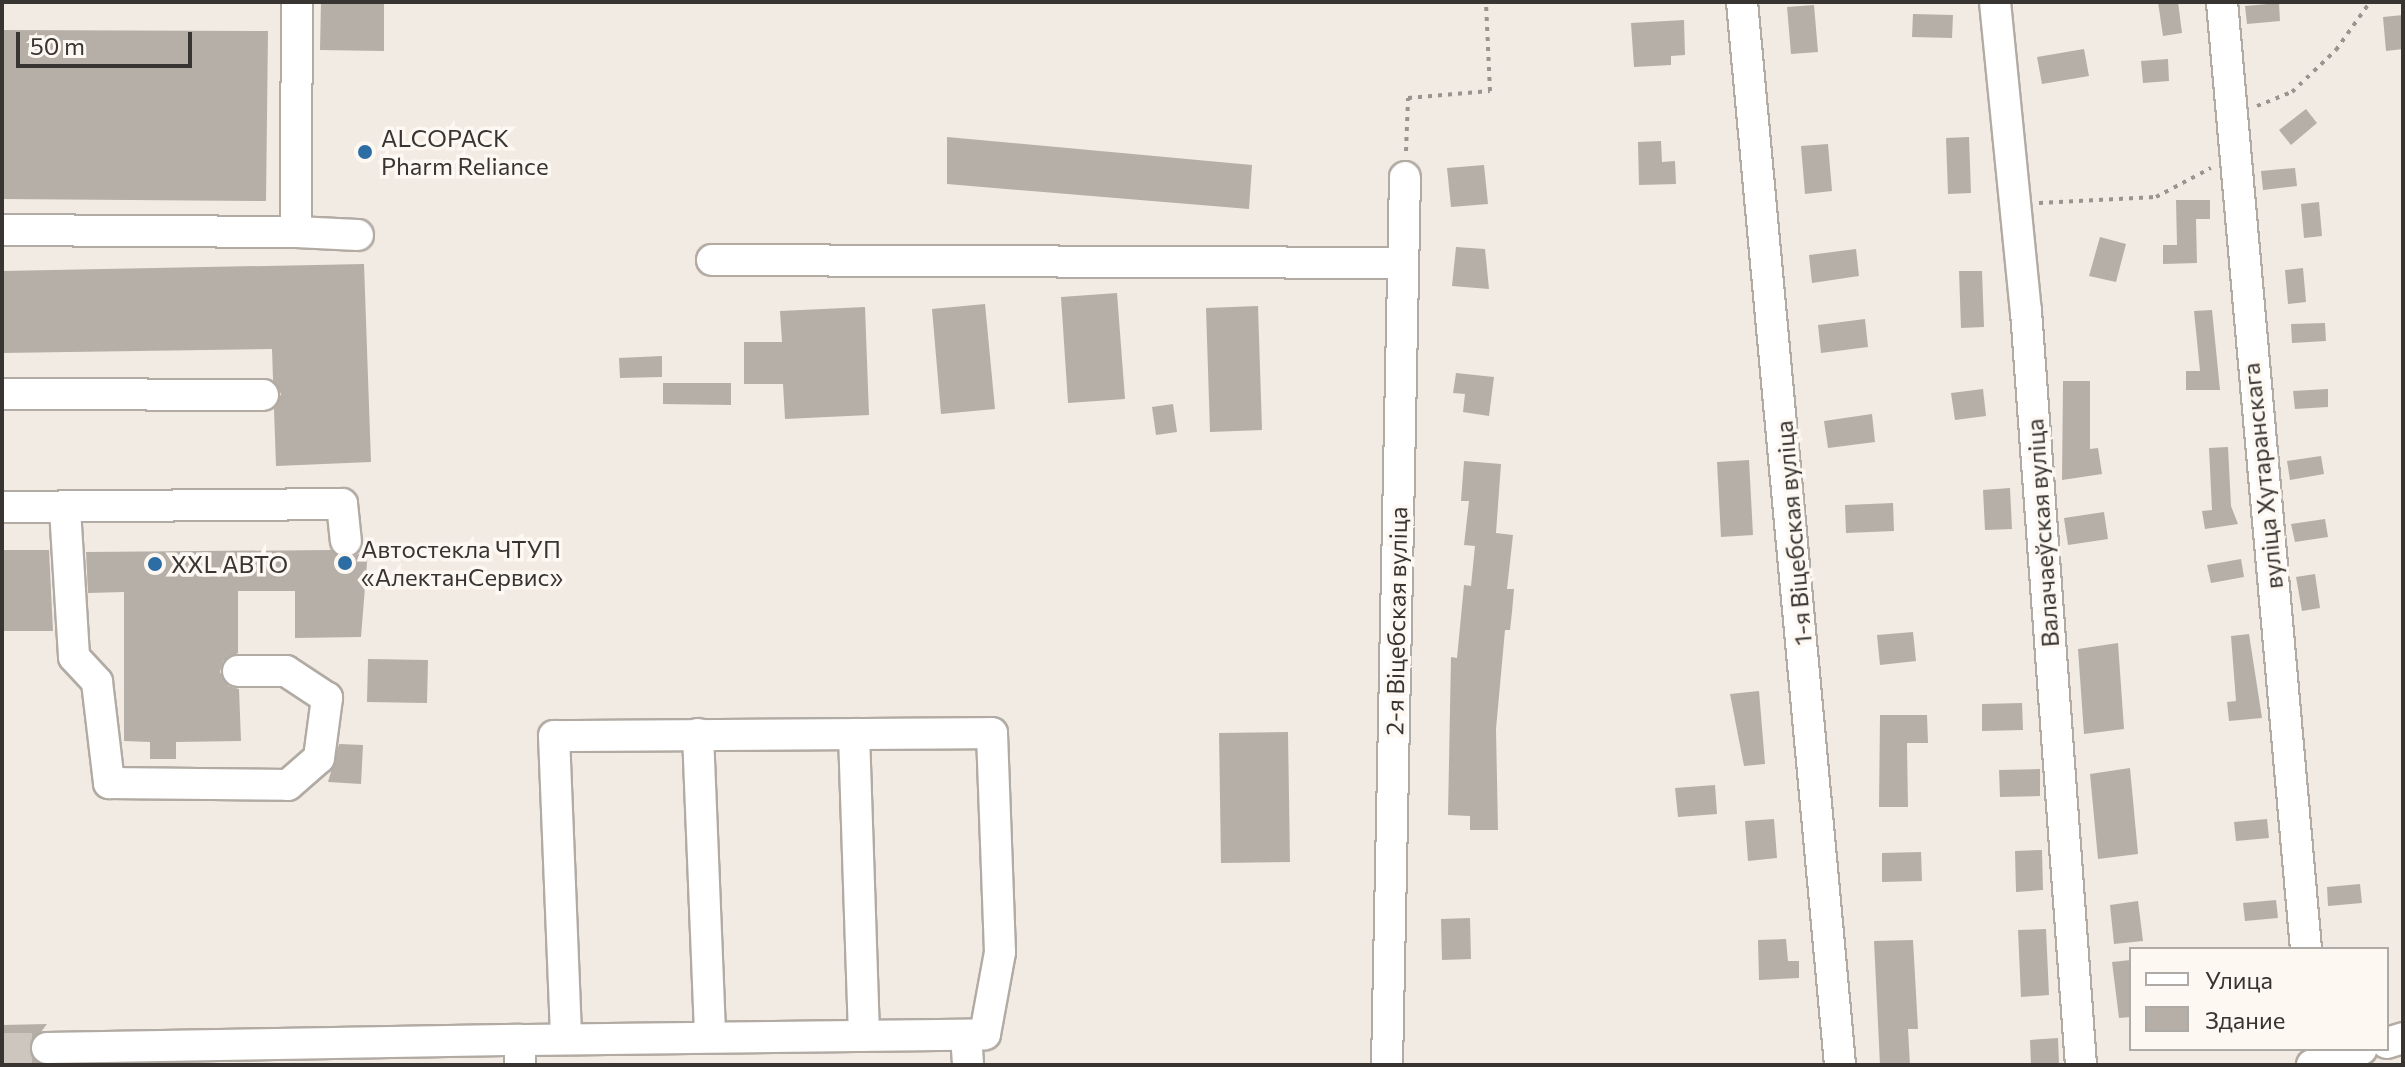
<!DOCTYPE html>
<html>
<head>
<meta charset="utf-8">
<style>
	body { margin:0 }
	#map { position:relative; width:2405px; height:1067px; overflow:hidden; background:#f2ebe3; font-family:Commissioner,sans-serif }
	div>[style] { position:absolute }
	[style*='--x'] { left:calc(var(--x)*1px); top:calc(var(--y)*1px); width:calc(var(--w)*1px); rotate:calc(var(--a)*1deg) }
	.building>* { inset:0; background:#b6afa8 }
	.minor-tunnel>* { height:30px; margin-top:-15px; transform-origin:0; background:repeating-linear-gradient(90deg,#cdc6bf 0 30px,transparent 0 45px) }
	.path>* { height:4px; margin-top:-2px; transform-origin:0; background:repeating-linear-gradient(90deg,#99948f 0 4px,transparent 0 10px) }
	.roads { filter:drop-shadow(2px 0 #b2aba4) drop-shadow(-2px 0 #b2aba4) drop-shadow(0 2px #b2aba4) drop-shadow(0 -2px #b2aba4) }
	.minor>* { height:30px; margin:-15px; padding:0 15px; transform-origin:15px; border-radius:15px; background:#fff }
	.dots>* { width:22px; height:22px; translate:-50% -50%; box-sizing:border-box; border:4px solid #fef8f2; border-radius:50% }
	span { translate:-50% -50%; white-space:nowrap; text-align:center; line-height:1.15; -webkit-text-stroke:7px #fef8f2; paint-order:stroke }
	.poi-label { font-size:24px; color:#373431 }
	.left { translate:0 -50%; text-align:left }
	.street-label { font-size:24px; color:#373431 }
	.frame { position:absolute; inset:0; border:4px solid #373431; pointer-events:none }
	.legend { position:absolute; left:2129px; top:947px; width:260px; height:104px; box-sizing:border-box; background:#fef8f2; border:2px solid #aeaaa5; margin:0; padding:10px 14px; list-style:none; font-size:24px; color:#373431 }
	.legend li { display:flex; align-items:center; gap:16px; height:40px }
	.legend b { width:40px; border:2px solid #aeaaa5 }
	.scale { position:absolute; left:16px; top:32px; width:176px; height:36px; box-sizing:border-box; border:4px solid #373431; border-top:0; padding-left:10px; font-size:24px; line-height:28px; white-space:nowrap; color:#373431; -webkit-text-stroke:6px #fef8f2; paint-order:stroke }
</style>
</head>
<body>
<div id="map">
	<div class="building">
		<div style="clip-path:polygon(321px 2px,384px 2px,384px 51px,320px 50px)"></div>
		<div style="clip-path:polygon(2158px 2px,2178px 2px,2182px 33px,2163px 36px)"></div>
		<div style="clip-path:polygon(2279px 3px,2280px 21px,2247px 24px,2245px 6px)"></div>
		<div style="clip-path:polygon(1814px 5px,1818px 52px,1791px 54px,1787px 7px)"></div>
		<div style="clip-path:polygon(1913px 14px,1953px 15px,1952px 38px,1912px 37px)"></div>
		<div style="clip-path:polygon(2403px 15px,2403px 49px,2386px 51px,2383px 17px)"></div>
		<div style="clip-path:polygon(1684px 20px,1685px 55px,1671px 56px,1671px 65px,1634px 67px,1631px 23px)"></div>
		<div style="clip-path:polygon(2px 30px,268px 31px,266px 201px,2px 199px)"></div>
		<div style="clip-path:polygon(2084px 49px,2089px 76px,2042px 84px,2037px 57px)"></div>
		<div style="clip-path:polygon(2168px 59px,2169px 81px,2143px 83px,2141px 61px)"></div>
		<div style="clip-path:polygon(2306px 109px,2317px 123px,2291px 145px,2279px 130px)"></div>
		<div style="clip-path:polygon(947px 137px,1252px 165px,1249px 209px,947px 184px)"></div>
		<div style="clip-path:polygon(1969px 137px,1971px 193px,1948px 194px,1946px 138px)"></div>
		<div style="clip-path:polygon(1661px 141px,1662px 162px,1675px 161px,1676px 184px,1639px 185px,1638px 142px)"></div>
		<div style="clip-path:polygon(1828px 144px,1832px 191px,1805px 194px,1801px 146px)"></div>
		<div style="clip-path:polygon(1484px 165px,1488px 204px,1451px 207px,1447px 168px)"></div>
		<div style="clip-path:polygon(2295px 168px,2297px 186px,2263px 190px,2261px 171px)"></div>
		<div style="clip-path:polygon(2176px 200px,2210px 200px,2210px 219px,2196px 219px,2197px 263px,2163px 264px,2163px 245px,2177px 245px)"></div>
		<div style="clip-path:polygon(2319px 202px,2322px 236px,2304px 238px,2301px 204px)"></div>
		<div style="clip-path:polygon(2100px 237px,2126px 244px,2116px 282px,2089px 276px)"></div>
		<div style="clip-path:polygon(1456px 247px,1485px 249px,1489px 289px,1452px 286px)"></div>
		<div style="clip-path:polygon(1856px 249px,1859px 276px,1812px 283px,1809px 255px)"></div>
		<div style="clip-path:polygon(364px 264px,371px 462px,276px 466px,274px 409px,281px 394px,273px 380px,272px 349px,2px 353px,2px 271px)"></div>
		<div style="clip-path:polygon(2303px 268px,2306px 302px,2288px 304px,2285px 270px)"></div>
		<div style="clip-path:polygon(1959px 271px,1982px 271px,1984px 327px,1961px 328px)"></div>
		<div style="clip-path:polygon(1117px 293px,1125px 399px,1068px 403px,1061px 297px)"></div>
		<div style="clip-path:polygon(985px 304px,995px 409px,941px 414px,932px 309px)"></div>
		<div style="clip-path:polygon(1258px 306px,1262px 430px,1210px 432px,1206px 308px)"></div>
		<div style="clip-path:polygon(865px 307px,869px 415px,785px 419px,783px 384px,744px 384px,744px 342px,782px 342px,780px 311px)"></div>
		<div style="clip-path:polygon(2212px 310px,2220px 390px,2186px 390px,2186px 371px,2200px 371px,2194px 311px)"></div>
		<div style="clip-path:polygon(1865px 319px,1868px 347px,1821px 353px,1818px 325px)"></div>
		<div style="clip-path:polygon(2325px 323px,2326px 341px,2292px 343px,2291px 324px)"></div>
		<div style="clip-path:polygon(662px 356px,662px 377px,620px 378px,619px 358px)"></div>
		<div style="clip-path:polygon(1456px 373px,1494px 377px,1489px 416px,1463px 412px,1465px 394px,1453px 393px)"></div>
		<div style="clip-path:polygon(2063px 381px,2090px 381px,2090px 449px,2098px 448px,2102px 474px,2062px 480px)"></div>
		<div style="clip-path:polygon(663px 383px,731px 383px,731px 405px,663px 404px)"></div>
		<div style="clip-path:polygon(1983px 389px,1986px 416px,1955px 420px,1951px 393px)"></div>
		<div style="clip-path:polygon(2328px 389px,2328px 407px,2295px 409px,2293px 391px)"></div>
		<div style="clip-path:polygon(1173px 404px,1177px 432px,1156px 435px,1152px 407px)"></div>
		<div style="clip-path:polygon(1872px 414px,1875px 442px,1828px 448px,1824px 421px)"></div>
		<div style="clip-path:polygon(2228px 447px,2231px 506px,2238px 524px,2205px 529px,2202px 511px,2212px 510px,2209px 448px)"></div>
		<div style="clip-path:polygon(2321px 456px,2324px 474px,2290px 480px,2287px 461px)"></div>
		<div style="clip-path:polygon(1749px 460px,1753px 535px,1721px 537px,1717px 462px)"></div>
		<div style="clip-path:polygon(1464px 461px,1501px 464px,1496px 533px,1513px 535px,1507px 589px,1514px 589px,1512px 612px,1510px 630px,1505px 630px,1496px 729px,1498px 830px,1470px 830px,1470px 816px,1448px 815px,1451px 657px,1457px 658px,1464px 585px,1471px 586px,1475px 546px,1464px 545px,1469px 501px,1461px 501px)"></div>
		<div style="clip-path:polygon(2010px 488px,2012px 529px,1985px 530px,1983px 490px)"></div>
		<div style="clip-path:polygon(1893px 503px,1894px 531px,1846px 533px,1845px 505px)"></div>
		<div style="clip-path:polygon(2104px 512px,2108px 539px,2068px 545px,2064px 518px)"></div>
		<div style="clip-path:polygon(2325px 519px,2328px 537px,2295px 542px,2291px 524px)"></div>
		<div style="clip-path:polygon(2px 550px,49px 550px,53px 631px,2px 631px)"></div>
		<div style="clip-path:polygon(331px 550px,347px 559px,368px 550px,361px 637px,295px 638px,295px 591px,238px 591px,238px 653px,223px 661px,220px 672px,228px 686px,239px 689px,241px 741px,176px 742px,176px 759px,150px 759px,150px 742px,124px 741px,124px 592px,88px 593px,86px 552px)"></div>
		<div style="clip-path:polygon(2241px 559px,2244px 577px,2211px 583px,2207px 565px)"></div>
		<div style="clip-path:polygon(2315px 574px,2320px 608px,2302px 611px,2296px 577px)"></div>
		<div style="clip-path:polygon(1913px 632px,1916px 661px,1880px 665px,1877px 635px)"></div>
		<div style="clip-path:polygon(2249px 634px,2262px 718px,2229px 721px,2227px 702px,2236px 701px,2231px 636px)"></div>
		<div style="clip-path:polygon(2118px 643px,2124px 729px,2084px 734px,2078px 649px)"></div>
		<div style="clip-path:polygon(368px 659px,428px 660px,427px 703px,367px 702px)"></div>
		<div style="clip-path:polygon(1759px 691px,1765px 764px,1744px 766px,1730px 694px)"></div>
		<div style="clip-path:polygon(2022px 703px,2023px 730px,1982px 731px,1982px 704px)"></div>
		<div style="clip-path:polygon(1880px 715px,1927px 715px,1928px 743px,1907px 743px,1908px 807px,1879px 807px)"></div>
		<div style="clip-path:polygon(1288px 732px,1290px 862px,1221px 863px,1219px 733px)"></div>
		<div style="clip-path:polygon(339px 744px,363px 745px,361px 784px,328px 782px)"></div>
		<div style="clip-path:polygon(2130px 768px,2138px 854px,2098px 859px,2090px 774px)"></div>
		<div style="clip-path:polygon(2040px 769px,2040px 796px,2000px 797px,1999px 770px)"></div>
		<div style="clip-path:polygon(1715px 785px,1717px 814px,1678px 817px,1675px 788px)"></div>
		<div style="clip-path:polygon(1774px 819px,1777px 858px,1748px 861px,1745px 821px)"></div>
		<div style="clip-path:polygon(2267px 819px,2269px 838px,2236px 841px,2234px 822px)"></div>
		<div style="clip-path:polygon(2042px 850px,2043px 890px,2016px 892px,2015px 851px)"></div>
		<div style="clip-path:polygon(1921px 852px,1922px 881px,1882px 882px,1882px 853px)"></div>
		<div style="clip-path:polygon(2360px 884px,2362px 903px,2328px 906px,2327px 887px)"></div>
		<div style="clip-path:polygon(2276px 900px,2278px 918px,2245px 921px,2243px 903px)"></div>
		<div style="clip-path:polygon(2138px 901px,2143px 941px,2114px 944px,2110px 905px)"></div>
		<div style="clip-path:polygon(1470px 918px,1471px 959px,1442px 960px,1441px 919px)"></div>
		<div style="clip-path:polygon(2046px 929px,2049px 995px,2021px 997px,2018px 930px)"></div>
		<div style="clip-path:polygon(1786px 939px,1788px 961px,1799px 961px,1799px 978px,1759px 980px,1758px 940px)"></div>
		<div style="clip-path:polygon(1913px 940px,1918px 1029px,1908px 1029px,1910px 1065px,1880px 1065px,1874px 941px)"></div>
		<div style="clip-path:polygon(2131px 960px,2131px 1017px,2119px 1018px,2112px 962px)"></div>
		<div style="clip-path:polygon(47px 1024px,29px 1048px,43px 1065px,2px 1065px,2px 1025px)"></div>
		<div style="clip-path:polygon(2058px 1038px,2059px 1065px,2031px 1065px,2030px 1040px)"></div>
	</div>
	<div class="minor-tunnel">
		<div style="--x:2;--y:1048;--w:45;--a:0"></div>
	</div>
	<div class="path">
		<div style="--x:2257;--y:106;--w:38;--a:-22"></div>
		<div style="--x:2292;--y:92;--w:61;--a:-43.7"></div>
		<div style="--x:2336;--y:50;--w:59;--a:-54.7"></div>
		<div style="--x:1406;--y:151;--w:53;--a:-87.8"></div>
		<div style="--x:1408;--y:98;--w:82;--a:-4.9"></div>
		<div style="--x:1490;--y:91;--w:89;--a:-92.6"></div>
		<div style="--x:2039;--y:203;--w:117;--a:-2.9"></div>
		<div style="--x:2156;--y:197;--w:62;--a:-27.8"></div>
	</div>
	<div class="roads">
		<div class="minor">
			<div style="--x:1742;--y:2;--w:1068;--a:84.73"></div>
			<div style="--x:1995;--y:2;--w:311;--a:84.3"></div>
			<div style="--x:2026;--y:311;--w:756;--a:85.83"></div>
			<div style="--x:2222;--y:2;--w:951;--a:84.93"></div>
			<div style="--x:2;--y:230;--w:294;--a:0.4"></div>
			<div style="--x:296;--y:232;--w:230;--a:-89.8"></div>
			<div style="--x:296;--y:232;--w:62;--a:2.8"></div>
			<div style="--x:712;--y:260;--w:691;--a:0.25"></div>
			<div style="--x:2;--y:394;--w:261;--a:0.2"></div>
			<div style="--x:2;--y:507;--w:340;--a:-0.5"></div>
			<div style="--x:342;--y:504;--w:37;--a:84"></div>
			<div style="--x:65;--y:509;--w:148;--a:86.5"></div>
			<div style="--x:74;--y:657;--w:34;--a:47"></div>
			<div style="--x:97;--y:682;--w:102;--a:83.2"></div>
			<div style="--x:109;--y:783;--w:179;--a:0.6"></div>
			<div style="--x:288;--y:785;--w:41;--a:-41.1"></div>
			<div style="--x:319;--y:758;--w:61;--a:-82.4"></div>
			<div style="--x:327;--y:698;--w:49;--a:-146.6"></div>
			<div style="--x:286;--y:671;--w:48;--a:180"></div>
			<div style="--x:698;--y:734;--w:303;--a:87.7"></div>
			<div style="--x:854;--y:734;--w:302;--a:88.1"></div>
			<div style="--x:966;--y:1035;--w:30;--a:86"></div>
			<div style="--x:2387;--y:1043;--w:17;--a:-17"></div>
			<div style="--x:47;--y:1048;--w:473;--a:-1"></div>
			<div style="--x:520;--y:1065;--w:25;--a:-90"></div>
			<div style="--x:520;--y:1040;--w:465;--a:-0.7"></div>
			<div style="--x:985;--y:1034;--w:83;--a:-79.6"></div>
			<div style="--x:1000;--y:952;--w:219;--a:-92.1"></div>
			<div style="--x:992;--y:733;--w:438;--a:179.6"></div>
			<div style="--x:554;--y:736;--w:303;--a:87.7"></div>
			<div style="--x:1387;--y:1065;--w:888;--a:-88.84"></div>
			<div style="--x:2312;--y:1065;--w:52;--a:-17.7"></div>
		</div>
	</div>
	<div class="dots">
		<div style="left:365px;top:152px;background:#2c6ea4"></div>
		<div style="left:345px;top:563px;background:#2c6ea4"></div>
		<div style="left:155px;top:564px;background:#2c6ea4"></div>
	</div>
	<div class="poi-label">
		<span class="left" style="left:381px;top:152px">ALCOPACK<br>Pharm Reliance</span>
		<span class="left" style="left:361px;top:563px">Автостекла ЧТУП<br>«АлектанСервис»</span>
		<span class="left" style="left:171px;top:564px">XXL АВТО</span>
	</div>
	<div class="street-label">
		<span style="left:2262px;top:476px;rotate:-96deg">вуліца Хутаранскага</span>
		<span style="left:1793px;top:533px;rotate:-95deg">1-я Віцебская вуліца</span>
		<span style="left:2042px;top:533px;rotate:-94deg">Валачаеўская вуліца</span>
		<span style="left:1396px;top:621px;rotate:-89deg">2-я Віцебская вуліца</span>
	</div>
	<div class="frame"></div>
	<ul class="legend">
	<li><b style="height:10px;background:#fff"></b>Улица</li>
	<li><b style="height:22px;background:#b6afa8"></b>Здание</li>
	</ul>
	<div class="scale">50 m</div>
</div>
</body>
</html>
